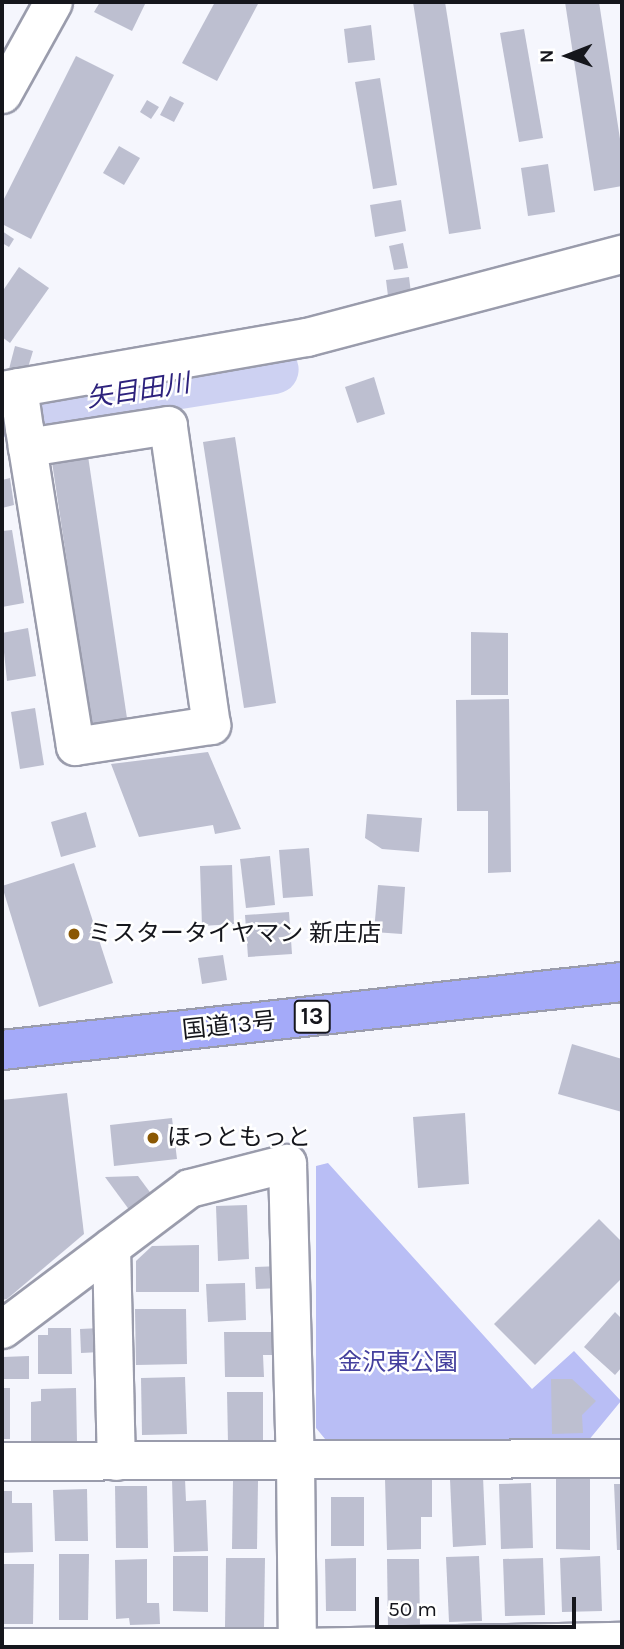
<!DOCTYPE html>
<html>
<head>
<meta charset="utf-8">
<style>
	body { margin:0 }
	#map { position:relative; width:624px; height:1649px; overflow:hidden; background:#f5f6fd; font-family:Karla,"Noto Sans JP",sans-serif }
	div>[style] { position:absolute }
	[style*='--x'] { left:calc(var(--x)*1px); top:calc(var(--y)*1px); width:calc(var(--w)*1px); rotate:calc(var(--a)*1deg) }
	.green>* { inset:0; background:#b9bef5 }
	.river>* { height:49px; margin:-24.5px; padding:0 24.5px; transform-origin:24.5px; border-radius:24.5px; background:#cdd1f2 }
	.building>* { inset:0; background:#bdbfd0 }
	.roads { filter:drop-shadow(2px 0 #9a9cac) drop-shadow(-2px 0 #9a9cac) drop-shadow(0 2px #9a9cac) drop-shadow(0 -2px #9a9cac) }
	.minor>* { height:37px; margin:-18.5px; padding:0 18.5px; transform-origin:18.5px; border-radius:18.5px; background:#fff }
	.highway>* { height:38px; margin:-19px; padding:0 19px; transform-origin:19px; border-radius:19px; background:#a4aaf9 }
	.dots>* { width:19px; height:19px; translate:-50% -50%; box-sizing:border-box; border:4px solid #fff; border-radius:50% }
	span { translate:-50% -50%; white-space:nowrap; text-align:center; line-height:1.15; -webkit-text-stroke:5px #fff; paint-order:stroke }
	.shield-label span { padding:2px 5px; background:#fff; border:2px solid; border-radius:5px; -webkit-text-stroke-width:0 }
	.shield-label { font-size:23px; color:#15161c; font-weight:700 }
	.poi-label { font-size:24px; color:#15161c }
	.left { translate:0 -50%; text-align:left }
	.street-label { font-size:24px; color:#15161c }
	.park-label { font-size:24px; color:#45419e }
	.water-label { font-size:26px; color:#2d227d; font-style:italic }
	.frame { position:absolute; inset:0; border:4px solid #15161c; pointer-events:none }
	.north { position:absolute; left:533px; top:21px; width:70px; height:70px; -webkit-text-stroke:5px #fff; paint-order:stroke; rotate:269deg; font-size:19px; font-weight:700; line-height:28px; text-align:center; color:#15161c }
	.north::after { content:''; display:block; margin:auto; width:24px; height:32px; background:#15161c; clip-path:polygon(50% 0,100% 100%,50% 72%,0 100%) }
	.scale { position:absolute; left:375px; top:1597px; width:201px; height:32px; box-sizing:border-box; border:4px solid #15161c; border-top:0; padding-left:9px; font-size:21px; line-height:24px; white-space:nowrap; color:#15161c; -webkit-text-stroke:5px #fff; paint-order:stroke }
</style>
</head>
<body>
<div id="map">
	<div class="green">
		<div style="clip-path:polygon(328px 1163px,532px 1389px,574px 1351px,621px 1401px,588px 1441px,330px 1445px,316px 1428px,316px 1166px)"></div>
	</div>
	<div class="river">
		<div style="--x:2;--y:412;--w:275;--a:-9"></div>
	</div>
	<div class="building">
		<div style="clip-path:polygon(100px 2px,146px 2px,132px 31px,94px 12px)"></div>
		<div style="clip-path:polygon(215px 2px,259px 2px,217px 81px,182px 63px)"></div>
		<div style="clip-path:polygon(413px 2px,445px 2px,481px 229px,449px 234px)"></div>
		<div style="clip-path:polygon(565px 2px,599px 2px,622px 152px,622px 186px,594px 191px)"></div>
		<div style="clip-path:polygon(371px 25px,375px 60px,348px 63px,344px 29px)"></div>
		<div style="clip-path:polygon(524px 29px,543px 138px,519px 142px,500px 33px)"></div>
		<div style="clip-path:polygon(76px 56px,114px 75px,31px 239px,2px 224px,2px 203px)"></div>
		<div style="clip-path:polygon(380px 78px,397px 185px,373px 189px,355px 82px)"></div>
		<div style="clip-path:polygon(170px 96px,184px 103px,174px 122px,160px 115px)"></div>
		<div style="clip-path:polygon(147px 100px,159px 107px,151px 119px,140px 112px)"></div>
		<div style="clip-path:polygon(119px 146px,140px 158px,124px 185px,103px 173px)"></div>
		<div style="clip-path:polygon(548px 164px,555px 212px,528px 216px,521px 168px)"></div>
		<div style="clip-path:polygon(401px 200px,406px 231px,375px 237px,370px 205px)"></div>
		<div style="clip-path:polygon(2px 231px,14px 239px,9px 247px,2px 243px)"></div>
		<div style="clip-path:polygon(403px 243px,408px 268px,394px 270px,389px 246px)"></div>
		<div style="clip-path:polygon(19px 267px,49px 288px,10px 343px,2px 337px,2px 292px)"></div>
		<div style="clip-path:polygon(409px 277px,411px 293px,388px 296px,386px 280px)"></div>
		<div style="clip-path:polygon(15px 346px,33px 351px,26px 374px,9px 369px)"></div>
		<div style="clip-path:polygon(374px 377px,385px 414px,357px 423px,345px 387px)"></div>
		<div style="clip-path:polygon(235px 437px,276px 703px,244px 708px,203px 442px)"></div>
		<div style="clip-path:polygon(88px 456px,128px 725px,92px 730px,52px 462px)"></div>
		<div style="clip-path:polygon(10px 478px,14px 505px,2px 508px,2px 480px)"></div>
		<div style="clip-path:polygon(12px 530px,24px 603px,2px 607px,2px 531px)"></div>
		<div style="clip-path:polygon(28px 628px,36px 676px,7px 681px,2px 633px)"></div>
		<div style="clip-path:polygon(471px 632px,508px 633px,508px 695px,471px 695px)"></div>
		<div style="clip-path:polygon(509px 699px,511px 872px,488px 873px,488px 811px,457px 811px,456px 700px)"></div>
		<div style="clip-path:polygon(35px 708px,44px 765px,20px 769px,11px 712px)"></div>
		<div style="clip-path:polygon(208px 752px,241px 829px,215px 834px,213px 825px,139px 837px,111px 764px)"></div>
		<div style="clip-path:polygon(86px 812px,96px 847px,61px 857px,51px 822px)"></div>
		<div style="clip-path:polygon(367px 814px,422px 818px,419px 852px,382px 849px,365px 838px)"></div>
		<div style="clip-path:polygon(309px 848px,313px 896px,283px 898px,279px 850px)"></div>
		<div style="clip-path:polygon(270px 856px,275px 905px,246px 908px,240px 859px)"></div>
		<div style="clip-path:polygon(74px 863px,113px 983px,39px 1007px,2px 886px)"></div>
		<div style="clip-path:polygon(232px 865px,234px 924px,202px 926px,200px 866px)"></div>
		<div style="clip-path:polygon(378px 885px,405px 887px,402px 934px,374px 932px)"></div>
		<div style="clip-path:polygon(289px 912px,292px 954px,248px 957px,245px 915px)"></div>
		<div style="clip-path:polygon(223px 955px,227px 980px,202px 984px,198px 958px)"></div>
		<div style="clip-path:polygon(572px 1044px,622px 1059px,622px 1112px,558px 1094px)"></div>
		<div style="clip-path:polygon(67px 1093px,84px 1234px,7px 1299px,2px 1300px,2px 1100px)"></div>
		<div style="clip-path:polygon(465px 1113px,469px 1184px,418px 1188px,413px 1117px)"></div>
		<div style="clip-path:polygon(172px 1118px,177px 1159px,114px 1166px,110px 1125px)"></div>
		<div style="clip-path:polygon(138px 1176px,155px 1199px,133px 1215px,105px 1177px)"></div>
		<div style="clip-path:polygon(247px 1205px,249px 1259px,218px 1261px,216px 1206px)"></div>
		<div style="clip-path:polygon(599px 1219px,622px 1242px,622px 1278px,535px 1365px,494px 1324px)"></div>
		<div style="clip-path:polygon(199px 1245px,199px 1292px,136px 1292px,136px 1261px,152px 1246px)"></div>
		<div style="clip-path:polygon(281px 1266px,282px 1288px,256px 1289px,255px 1267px)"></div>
		<div style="clip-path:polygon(245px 1283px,246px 1320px,208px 1322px,206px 1284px)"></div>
		<div style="clip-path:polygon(135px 1309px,186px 1309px,187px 1364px,136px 1365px)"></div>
		<div style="clip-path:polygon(615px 1312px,622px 1319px,622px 1367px,615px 1375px,584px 1347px)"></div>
		<div style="clip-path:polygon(48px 1328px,71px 1328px,72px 1374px,38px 1374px,38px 1335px,48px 1335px)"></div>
		<div style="clip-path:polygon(100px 1328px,101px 1352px,81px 1353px,80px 1329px)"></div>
		<div style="clip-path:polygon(224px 1332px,281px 1332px,282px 1355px,263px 1355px,264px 1377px,225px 1377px)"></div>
		<div style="clip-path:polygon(29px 1356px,29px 1379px,4px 1379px,3px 1357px)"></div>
		<div style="clip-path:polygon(185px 1377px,187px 1434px,142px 1435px,141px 1378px)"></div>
		<div style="clip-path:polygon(551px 1379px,572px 1379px,596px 1401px,582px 1415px,583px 1433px,552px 1434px)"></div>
		<div style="clip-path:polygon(2px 1388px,10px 1388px,10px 1439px,2px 1439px)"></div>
		<div style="clip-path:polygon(76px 1388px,77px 1442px,31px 1442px,31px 1402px,41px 1401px,41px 1389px)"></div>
		<div style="clip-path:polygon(227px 1392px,263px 1392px,263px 1443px,228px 1443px)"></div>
		<div style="clip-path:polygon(483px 1477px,486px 1545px,453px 1547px,450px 1479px)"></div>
		<div style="clip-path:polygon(432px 1478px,432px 1517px,421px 1517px,421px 1549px,387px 1550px,385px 1479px)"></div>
		<div style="clip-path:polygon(556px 1478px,590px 1478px,590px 1550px,556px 1549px)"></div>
		<div style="clip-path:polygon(172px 1479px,185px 1479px,186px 1501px,206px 1500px,208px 1551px,174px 1552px)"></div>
		<div style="clip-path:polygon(233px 1481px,258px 1481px,257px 1549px,232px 1549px)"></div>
		<div style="clip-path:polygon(531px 1483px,533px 1548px,501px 1549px,499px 1484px)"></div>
		<div style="clip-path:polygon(614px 1484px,622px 1484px,622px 1550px,617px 1550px)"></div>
		<div style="clip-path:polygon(115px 1486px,147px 1486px,148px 1548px,116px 1548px)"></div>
		<div style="clip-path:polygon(87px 1489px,88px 1541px,55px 1541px,53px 1490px)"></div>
		<div style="clip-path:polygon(2px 1491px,12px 1491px,12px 1503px,32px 1503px,33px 1552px,2px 1553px)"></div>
		<div style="clip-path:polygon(331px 1497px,364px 1497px,364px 1546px,331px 1546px)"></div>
		<div style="clip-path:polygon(59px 1554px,89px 1554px,88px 1620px,59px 1620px)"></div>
		<div style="clip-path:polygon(173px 1556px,208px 1556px,208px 1612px,173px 1611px)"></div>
		<div style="clip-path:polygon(479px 1556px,482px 1621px,449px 1622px,446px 1557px)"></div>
		<div style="clip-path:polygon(600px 1556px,602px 1611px,562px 1612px,560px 1558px)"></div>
		<div style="clip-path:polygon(226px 1558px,265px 1558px,264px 1628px,225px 1627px)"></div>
		<div style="clip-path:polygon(356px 1558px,356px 1611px,326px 1611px,325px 1559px)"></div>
		<div style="clip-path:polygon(543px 1558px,545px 1615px,505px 1616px,503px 1559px)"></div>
		<div style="clip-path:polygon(147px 1559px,147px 1603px,159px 1603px,160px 1624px,130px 1625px,129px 1618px,116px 1619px,115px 1560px)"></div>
		<div style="clip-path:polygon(387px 1559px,419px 1559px,420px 1626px,388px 1627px)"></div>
		<div style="clip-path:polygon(2px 1564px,34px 1564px,33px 1624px,2px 1624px)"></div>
	</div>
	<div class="roads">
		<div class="minor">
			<div style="--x:2;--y:94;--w:105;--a:-61"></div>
			<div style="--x:18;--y:387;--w:41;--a:81.7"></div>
			<div style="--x:24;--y:428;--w:322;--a:80.9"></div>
			<div style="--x:75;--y:746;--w:138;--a:-8.8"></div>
			<div style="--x:211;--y:725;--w:303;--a:-98.2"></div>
			<div style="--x:168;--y:425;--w:143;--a:171.1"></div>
			<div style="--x:2;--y:390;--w:310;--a:-9.9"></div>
			<div style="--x:307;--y:337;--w:326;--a:-14.8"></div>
			<div style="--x:111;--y:1247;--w:214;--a:88.7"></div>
			<div style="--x:2;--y:1329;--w:234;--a:-37"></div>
			<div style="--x:189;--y:1188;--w:101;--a:-14.3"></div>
			<div style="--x:287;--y:1163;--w:297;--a:88.5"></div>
			<div style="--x:295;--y:1460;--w:187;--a:89.4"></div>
			<div style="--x:2;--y:1461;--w:620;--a:-0.28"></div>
			<div style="--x:2;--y:1647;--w:295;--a:0"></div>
			<div style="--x:297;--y:1647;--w:325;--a:-1.1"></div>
		</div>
		<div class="highway">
			<div style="--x:2;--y:1050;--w:624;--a:-6.26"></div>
		</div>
	</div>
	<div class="dots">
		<div style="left:74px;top:934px;background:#8b5803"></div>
		<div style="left:153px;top:1138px;background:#8b5803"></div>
	</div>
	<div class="shield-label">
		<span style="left:312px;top:1017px">13</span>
	</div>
	<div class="poi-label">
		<span class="left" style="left:88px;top:934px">ミスタータイヤマン 新庄店</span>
		<span class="left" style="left:167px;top:1138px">ほっともっと</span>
	</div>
	<div class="street-label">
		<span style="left:229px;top:1026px;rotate:-6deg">国道13号</span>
	</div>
	<div class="park-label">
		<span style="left:398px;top:1363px">金沢東公園</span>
	</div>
	<div class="water-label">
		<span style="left:138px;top:391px;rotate:-9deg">矢目田川</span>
	</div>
	<div class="frame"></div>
	<div class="north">N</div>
	<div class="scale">50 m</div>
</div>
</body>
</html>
